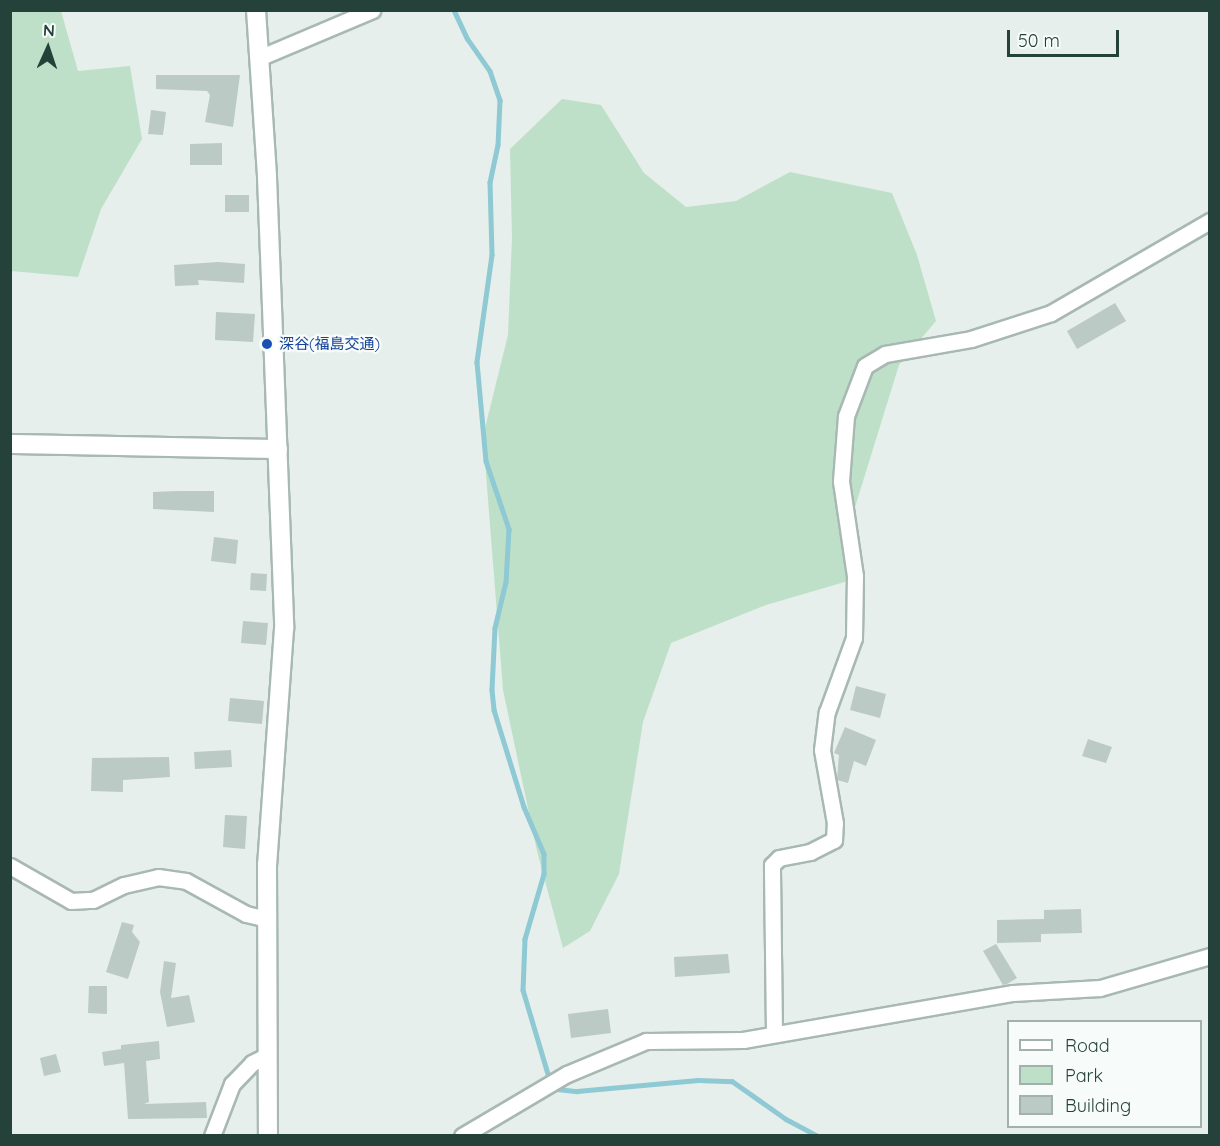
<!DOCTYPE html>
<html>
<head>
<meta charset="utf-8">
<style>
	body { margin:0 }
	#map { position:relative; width:1220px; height:1146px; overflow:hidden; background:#e6efeb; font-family:Quicksand,"Noto Sans JP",sans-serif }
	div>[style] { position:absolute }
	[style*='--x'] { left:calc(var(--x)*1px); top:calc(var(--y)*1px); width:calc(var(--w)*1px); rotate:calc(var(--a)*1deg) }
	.green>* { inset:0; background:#bfe0c8 }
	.stream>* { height:4.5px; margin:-2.25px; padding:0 2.25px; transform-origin:2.25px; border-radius:2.25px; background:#8ec9d4 }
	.building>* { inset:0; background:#bbcac4 }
	.roads { filter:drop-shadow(2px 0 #a8b8b2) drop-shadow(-2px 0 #a8b8b2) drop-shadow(0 2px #a8b8b2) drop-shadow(0 -2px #a8b8b2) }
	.street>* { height:15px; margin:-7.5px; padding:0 7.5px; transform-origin:7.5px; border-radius:7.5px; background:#fff }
	.secondary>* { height:18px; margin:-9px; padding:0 9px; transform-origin:9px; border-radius:9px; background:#fff }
	.dots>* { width:16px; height:16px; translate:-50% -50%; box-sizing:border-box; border:3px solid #f7fbf9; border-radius:50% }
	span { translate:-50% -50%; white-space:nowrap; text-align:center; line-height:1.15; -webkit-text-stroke:4.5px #f7fbf9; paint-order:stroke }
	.transit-label { font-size:15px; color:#164399 }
	.left { translate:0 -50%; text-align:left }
	.frame { position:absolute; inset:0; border:12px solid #24423a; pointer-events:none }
	.legend { position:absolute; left:1007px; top:1020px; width:195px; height:108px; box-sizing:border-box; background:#f7fbf9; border:2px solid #a3b1ad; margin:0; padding:8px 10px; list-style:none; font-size:18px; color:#24423a }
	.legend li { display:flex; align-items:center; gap:12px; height:30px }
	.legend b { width:30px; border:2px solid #a3b1ad }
	.north { position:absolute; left:18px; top:18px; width:60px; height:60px; -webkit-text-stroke:4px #f7fbf9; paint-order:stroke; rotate:3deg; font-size:16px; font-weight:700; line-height:24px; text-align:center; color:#24423a }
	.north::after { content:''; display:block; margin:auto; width:21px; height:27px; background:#24423a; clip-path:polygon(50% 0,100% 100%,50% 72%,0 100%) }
	.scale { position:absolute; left:1007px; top:30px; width:112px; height:27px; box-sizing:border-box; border:3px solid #24423a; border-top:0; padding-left:8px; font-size:18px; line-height:21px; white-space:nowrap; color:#24423a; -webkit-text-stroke:4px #f7fbf9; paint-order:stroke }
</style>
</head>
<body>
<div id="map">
	<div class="green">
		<div style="clip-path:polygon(10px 11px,61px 11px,78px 71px,130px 66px,142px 139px,101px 209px,78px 277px,11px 271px)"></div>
		<div style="clip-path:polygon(562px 99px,601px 105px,644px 173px,686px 207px,736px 201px,790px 172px,892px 193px,917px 255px,936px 321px,899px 365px,851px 520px,848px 581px,766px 605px,671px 643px,643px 722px,619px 874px,590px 931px,563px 948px,537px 851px,503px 690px,483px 436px,508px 335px,512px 237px,510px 149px)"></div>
	</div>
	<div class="stream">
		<div style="--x:454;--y:10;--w:31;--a:65"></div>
		<div style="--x:467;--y:38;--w:40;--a:55.1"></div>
		<div style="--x:490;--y:71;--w:31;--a:71"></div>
		<div style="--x:500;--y:100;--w:45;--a:92.5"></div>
		<div style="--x:498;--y:145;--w:38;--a:102"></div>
		<div style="--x:490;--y:182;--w:73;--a:88.4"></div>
		<div style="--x:492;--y:255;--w:108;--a:98"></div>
		<div style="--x:477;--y:362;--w:99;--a:84.8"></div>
		<div style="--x:486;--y:461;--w:72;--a:71.3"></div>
		<div style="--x:509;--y:529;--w:53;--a:93.2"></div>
		<div style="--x:506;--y:582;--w:47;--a:103.4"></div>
		<div style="--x:495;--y:628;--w:62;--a:92.8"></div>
		<div style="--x:492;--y:690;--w:20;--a:84"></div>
		<div style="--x:494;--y:710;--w:102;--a:72.8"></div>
		<div style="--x:524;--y:807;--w:51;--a:66.9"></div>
		<div style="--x:544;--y:854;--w:20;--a:90"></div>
		<div style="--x:544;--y:874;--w:68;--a:106.3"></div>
		<div style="--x:525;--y:939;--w:51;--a:92.2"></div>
		<div style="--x:523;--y:990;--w:91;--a:73.4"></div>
		<div style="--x:549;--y:1077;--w:14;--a:56"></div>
		<div style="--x:557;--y:1089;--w:20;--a:6"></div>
		<div style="--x:577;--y:1091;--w:121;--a:-5.2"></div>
		<div style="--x:698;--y:1080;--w:34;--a:2"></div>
		<div style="--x:732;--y:1081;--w:66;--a:35.1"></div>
		<div style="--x:786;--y:1119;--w:36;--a:28"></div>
	</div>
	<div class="building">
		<div style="clip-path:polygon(156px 75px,240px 75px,233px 127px,205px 122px,210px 95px,207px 91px,156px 89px)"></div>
		<div style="clip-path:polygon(151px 110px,166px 112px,163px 135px,148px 134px)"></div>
		<div style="clip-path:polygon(222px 143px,222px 165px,190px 165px,190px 144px)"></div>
		<div style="clip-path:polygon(225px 195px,249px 195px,249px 212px,225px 212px)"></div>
		<div style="clip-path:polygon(218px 262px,245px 264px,244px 283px,198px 280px,199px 285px,175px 286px,174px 265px)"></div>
		<div style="clip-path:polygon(1115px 303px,1126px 321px,1077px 349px,1067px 331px)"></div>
		<div style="clip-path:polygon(216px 312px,255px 314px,253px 342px,215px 340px)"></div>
		<div style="clip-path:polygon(178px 491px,214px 491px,214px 512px,153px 509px,153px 492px)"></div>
		<div style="clip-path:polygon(214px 537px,238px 540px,236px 564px,211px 561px)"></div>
		<div style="clip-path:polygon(251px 573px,267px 574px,266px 591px,250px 590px)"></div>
		<div style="clip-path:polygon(243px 621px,268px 623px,266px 645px,241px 643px)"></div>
		<div style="clip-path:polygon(856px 686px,886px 694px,880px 718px,850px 710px)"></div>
		<div style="clip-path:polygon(230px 698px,264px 701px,262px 724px,228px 721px)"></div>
		<div style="clip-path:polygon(845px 727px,876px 740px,866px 766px,854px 761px,848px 783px,837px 780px,839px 755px,834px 753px)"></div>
		<div style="clip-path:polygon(1088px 739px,1112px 747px,1106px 763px,1082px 756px)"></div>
		<div style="clip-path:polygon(231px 750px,232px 767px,195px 769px,194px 752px)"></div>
		<div style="clip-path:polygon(169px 757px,170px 777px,123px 780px,123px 792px,91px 791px,92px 758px)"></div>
		<div style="clip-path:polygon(225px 815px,247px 816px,245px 849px,223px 847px)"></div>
		<div style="clip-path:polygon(1081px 909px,1082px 933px,1041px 934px,1041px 942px,997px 943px,997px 920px,1044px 919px,1044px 910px)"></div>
		<div style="clip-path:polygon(122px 922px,134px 925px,132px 932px,140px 942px,128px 979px,106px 972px)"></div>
		<div style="clip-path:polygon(996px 944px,1017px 978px,1007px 984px,1003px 985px,983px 951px)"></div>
		<div style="clip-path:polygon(728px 954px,730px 973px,675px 977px,674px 957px)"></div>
		<div style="clip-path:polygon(164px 961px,176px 963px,171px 998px,189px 995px,195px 1022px,167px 1027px,160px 992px)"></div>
		<div style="clip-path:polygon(89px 986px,107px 986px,107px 1014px,88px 1013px)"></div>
		<div style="clip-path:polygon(608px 1009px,611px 1033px,571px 1038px,568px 1014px)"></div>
		<div style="clip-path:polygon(159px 1041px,160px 1059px,146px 1061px,149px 1102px,144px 1104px,206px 1102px,207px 1118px,128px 1119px,124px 1063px,104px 1066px,102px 1052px,121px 1049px,121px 1045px)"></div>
		<div style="clip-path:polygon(56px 1054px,61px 1072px,44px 1076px,40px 1058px)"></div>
	</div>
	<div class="roads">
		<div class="street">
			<div style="--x:261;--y:57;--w:121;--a:-22.9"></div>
			<div style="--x:10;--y:866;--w:70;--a:29.8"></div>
			<div style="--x:71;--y:901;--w:22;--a:-3"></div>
			<div style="--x:93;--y:900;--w:34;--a:-26"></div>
			<div style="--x:124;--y:885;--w:35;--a:-13"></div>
			<div style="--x:158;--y:877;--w:28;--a:8"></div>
			<div style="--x:186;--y:881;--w:68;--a:28.8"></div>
			<div style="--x:246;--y:914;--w:22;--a:13"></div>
			<div style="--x:774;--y:1034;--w:169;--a:-90.7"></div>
			<div style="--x:772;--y:865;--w:10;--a:-45"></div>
			<div style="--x:779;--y:858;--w:32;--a:-11"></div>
			<div style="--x:810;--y:852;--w:27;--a:-27"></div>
			<div style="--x:834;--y:840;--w:17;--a:-87"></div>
			<div style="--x:835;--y:823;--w:74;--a:-100.1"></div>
			<div style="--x:822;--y:750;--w:38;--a:-83"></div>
			<div style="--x:827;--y:712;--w:79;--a:-70"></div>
			<div style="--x:854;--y:638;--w:62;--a:-89.1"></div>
			<div style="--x:855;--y:576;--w:96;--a:-98.4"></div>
			<div style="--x:841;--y:481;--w:65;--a:-85.6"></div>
			<div style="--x:846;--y:416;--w:53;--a:-69.2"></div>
			<div style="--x:865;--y:366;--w:23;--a:-31"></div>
			<div style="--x:885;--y:354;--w:87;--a:-9.9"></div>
			<div style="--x:971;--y:339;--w:84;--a:-18"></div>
			<div style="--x:1051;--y:313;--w:184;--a:-30.1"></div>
			<div style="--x:212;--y:1136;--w:56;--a:-69"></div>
			<div style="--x:232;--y:1084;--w:29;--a:-46"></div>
			<div style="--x:252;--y:1063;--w:18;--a:-27"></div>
			<div style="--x:462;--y:1136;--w:122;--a:-30.6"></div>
			<div style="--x:567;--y:1074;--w:86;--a:-22.7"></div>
			<div style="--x:646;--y:1041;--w:97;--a:-0.6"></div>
			<div style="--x:743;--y:1040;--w:274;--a:-9.9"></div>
			<div style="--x:1013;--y:993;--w:87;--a:-3.3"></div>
			<div style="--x:1100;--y:988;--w:115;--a:-16.2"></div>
		</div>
		<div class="secondary">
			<div style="--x:256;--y:10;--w:167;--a:86.2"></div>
			<div style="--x:267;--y:177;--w:452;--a:87.8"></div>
			<div style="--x:284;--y:629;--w:236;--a:94.1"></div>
			<div style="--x:267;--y:864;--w:272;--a:89.8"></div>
			<div style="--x:10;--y:444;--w:268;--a:1.1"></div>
		</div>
	</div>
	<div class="dots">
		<div style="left:267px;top:344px;background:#1a4fb4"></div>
	</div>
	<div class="transit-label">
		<span class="left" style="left:279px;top:344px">深谷(福島交通)</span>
	</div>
	<div class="frame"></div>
	<ul class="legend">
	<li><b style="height:8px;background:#fff"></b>Road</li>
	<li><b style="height:16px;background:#bfe0c8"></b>Park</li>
	<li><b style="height:16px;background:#bbcac4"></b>Building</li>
	</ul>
	<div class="north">N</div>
	<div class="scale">50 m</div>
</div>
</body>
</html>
